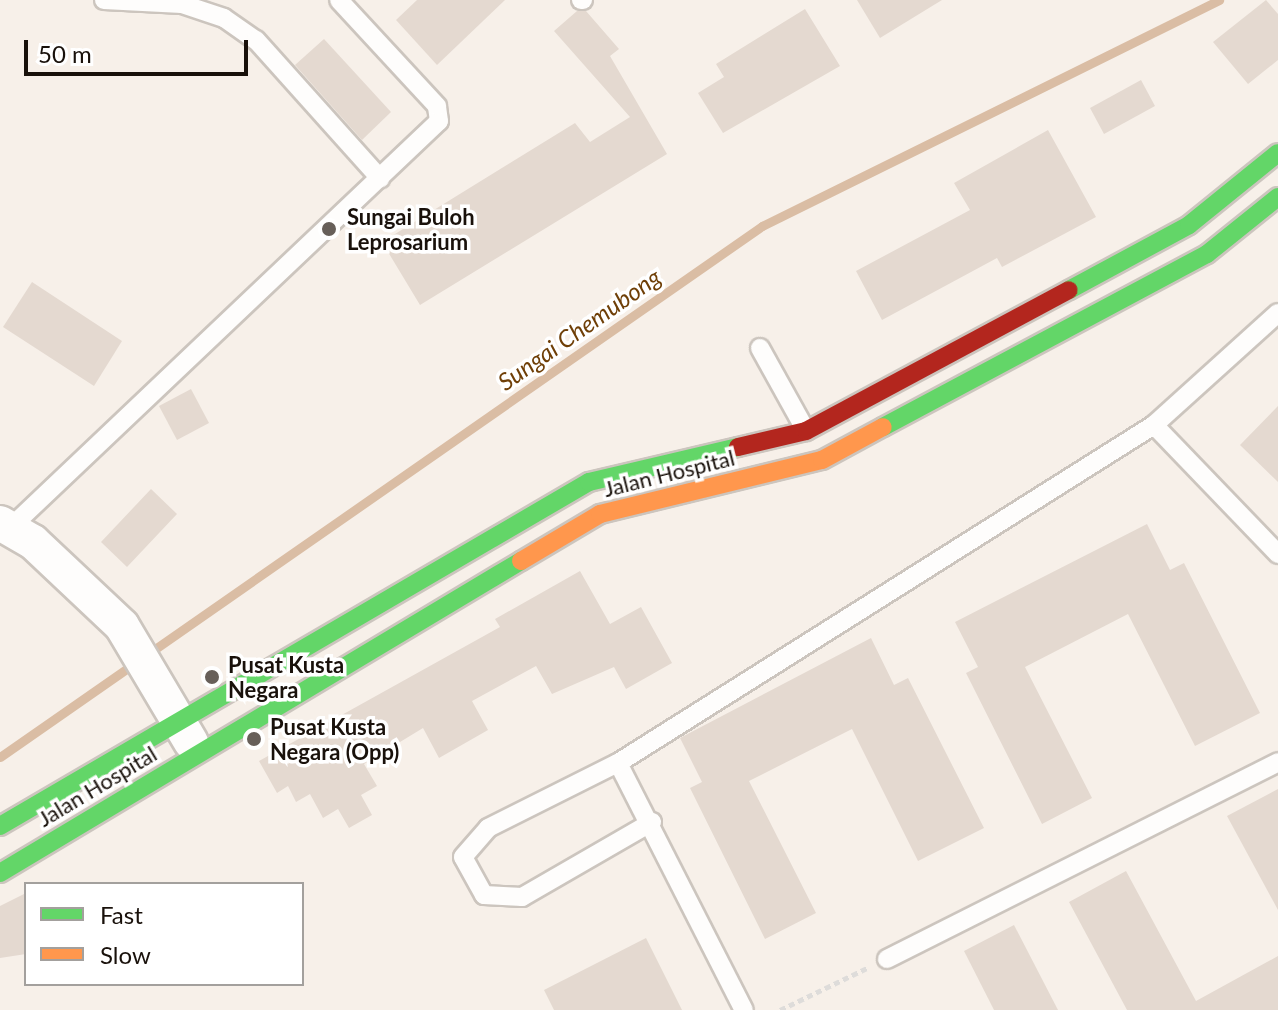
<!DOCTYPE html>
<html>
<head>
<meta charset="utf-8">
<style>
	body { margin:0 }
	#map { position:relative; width:1278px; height:1010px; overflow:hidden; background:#f7f0e9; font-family:Lato,sans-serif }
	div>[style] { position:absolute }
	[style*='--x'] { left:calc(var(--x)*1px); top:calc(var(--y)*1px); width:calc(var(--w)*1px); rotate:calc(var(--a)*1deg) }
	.stream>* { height:9px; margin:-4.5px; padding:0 4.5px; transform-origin:4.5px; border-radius:4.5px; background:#dabda4 }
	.building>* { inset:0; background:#e4d9d0 }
	.path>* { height:5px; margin-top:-2.5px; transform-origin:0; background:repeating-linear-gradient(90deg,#dedcda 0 6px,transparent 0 10px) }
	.roads { filter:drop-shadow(2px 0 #ccc5be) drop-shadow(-2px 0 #ccc5be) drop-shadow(0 2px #ccc5be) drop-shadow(0 -2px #ccc5be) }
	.lane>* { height:18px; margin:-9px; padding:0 9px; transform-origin:9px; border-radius:9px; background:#fefdfc }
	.street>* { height:34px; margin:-17px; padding:0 17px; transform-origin:17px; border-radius:17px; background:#fefdfc }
	.fast>* { height:18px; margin:-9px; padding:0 9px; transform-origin:9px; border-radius:9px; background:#63d668 }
	.slow>* { height:18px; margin:-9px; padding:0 9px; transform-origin:9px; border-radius:9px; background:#ff974d }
	.jam>* { height:18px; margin:-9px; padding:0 9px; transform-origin:9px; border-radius:9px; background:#b3261e }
	.dots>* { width:22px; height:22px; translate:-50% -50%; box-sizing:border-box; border:4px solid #fff; border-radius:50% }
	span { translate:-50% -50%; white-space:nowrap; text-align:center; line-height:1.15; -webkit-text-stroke:7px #fff; paint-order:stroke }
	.poi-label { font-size:22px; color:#19110b; font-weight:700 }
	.left { translate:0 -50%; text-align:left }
	.street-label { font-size:22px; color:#19110b }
	.water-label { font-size:24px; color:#6f3f07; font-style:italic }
	.legend { position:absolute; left:24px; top:882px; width:280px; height:104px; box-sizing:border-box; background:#fff; border:2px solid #a3a09d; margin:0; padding:10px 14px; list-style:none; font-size:24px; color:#19110b }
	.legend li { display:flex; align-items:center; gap:16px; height:40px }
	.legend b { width:40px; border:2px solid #a3a09d }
	.scale { position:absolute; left:24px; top:40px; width:224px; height:36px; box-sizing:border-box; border:4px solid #19110b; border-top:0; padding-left:10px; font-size:24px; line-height:28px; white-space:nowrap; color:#19110b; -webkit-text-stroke:6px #fff; paint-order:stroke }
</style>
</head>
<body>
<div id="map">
	<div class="stream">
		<div style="--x:0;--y:757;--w:929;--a:-34.87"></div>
		<div style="--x:762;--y:226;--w:510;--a:-26.31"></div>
	</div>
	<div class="building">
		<div style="clip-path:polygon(417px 0,505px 0,437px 65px,396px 20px)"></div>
		<div style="clip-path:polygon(857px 0,942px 0,880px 38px)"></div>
		<div style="clip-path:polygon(1266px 0,1278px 14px,1278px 60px,1248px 84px,1213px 42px)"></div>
		<div style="clip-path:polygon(805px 9px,840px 66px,723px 133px,698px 93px,724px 77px,716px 64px)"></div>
		<div style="clip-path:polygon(577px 11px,586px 11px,619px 49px,610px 56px,667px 154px,420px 305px,382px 242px,575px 123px,590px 142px,630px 117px,554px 31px)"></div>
		<div style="clip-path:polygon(324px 39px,391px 112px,362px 140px,295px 65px)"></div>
		<div style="clip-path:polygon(1141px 80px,1155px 106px,1104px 134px,1090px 108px)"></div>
		<div style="clip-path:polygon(1048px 130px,1096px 217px,1002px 267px,997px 258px,882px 320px,856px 271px,970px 210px,954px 183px)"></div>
		<div style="clip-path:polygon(32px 282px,122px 341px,94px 386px,3px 327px)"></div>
		<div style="clip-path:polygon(191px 389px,209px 423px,177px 440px,159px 406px)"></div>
		<div style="clip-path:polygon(1278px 406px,1278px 482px,1240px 445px)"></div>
		<div style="clip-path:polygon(151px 489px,177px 514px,127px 567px,101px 542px)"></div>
		<div style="clip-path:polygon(1147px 524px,1170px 570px,1184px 563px,1260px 713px,1195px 746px,1128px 614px,1025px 667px,1092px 798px,1042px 824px,966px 673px,978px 667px,955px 622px)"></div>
		<div style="clip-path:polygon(580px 571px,610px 624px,641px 607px,672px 663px,626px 689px,614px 667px,552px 694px,536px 666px,472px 701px,488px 730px,439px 758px,423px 728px,364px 764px,377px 786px,361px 795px,372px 815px,349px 828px,338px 809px,323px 818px,310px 794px,296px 802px,288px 786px,277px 793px,259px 761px,500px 627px,495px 619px)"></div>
		<div style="clip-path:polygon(871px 638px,894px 685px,908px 678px,984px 828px,918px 861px,852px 729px,749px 781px,816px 913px,765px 939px,690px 788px,702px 782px,680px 738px)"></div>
		<div style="clip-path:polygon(1278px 789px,1278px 910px,1227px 816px)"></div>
		<div style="clip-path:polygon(1126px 871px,1196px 1001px,1278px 956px,1278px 1010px,1127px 1010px,1069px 902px)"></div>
		<div style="clip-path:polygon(26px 893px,26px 954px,0 958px,0 906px)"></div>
		<div style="clip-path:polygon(1014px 925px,1058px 1010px,994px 1010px,964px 951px)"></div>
		<div style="clip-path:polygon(646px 938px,682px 1010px,554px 1010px,544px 990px)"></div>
	</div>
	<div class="path">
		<div style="--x:780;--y:1010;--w:99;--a:-25.8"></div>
	</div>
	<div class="roads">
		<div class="lane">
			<div style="--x:104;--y:0;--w:78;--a:2.9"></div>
			<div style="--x:182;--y:4;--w:44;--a:18.4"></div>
			<div style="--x:224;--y:18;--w:39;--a:35"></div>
			<div style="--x:256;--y:40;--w:186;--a:48.1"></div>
			<div style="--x:581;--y:0;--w:2;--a:0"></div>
			<div style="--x:760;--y:348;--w:95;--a:61"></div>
			<div style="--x:1154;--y:425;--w:179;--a:46.1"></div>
			<div style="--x:10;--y:528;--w:591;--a:-43.49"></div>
			<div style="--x:439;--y:121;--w:15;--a:-98"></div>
			<div style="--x:437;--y:106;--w:144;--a:-132.8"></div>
			<div style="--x:618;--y:763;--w:277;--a:63"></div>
			<div style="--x:652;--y:822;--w:150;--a:150"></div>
			<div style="--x:522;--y:897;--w:38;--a:-177"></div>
			<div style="--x:484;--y:895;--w:43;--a:-118.9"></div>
			<div style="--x:463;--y:857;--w:38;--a:-49"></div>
			<div style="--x:488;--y:828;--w:145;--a:-26.6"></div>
			<div style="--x:618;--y:763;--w:634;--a:-32.24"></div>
			<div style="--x:1154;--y:425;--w:167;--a:-42.1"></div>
			<div style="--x:887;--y:959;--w:438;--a:-26.7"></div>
		</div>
		<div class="street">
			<div style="--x:0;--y:523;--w:38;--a:30"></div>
			<div style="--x:33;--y:542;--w:122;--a:43.3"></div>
			<div style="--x:122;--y:626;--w:135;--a:59.3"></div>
		</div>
		<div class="fast">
			<div style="--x:1069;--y:290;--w:136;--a:-28.4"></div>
			<div style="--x:1189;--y:225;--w:114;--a:-39"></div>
			<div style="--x:883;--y:427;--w:367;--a:-28.1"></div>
			<div style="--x:1207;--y:254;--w:91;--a:-38.8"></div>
			<div style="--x:0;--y:826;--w:682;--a:-30.29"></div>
			<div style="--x:589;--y:482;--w:153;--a:-13.2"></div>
			<div style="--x:0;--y:873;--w:607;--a:-30.92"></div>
		</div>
		<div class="slow">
			<div style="--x:521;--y:561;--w:92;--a:-30.7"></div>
			<div style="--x:600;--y:514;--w:228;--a:-13.7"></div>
			<div style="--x:822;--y:460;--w:69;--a:-28.4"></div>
		</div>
		<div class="jam">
			<div style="--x:738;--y:447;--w:70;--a:-13.2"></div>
			<div style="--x:806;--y:431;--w:298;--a:-28.2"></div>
		</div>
	</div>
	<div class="dots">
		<div style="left:329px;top:229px;background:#675f59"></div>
		<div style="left:212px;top:677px;background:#675f59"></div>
		<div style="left:254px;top:739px;background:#675f59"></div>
	</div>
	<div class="poi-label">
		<span class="left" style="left:347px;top:229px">Sungai Buloh<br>Leprosarium</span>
		<span class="left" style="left:228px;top:677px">Pusat Kusta<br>Negara</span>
		<span class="left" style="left:270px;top:739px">Pusat Kusta<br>Negara (Opp)</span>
	</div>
	<div class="street-label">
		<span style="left:669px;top:473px;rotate:-14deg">Jalan Hospital</span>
		<span style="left:97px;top:786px;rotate:-31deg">Jalan Hospital</span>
	</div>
	<div class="water-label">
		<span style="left:579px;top:329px;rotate:-35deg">Sungai Chemubong</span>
	</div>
	<ul class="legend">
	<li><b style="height:10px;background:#63d668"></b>Fast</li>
	<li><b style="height:10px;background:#ff974d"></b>Slow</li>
	</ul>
	<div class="scale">50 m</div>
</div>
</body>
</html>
